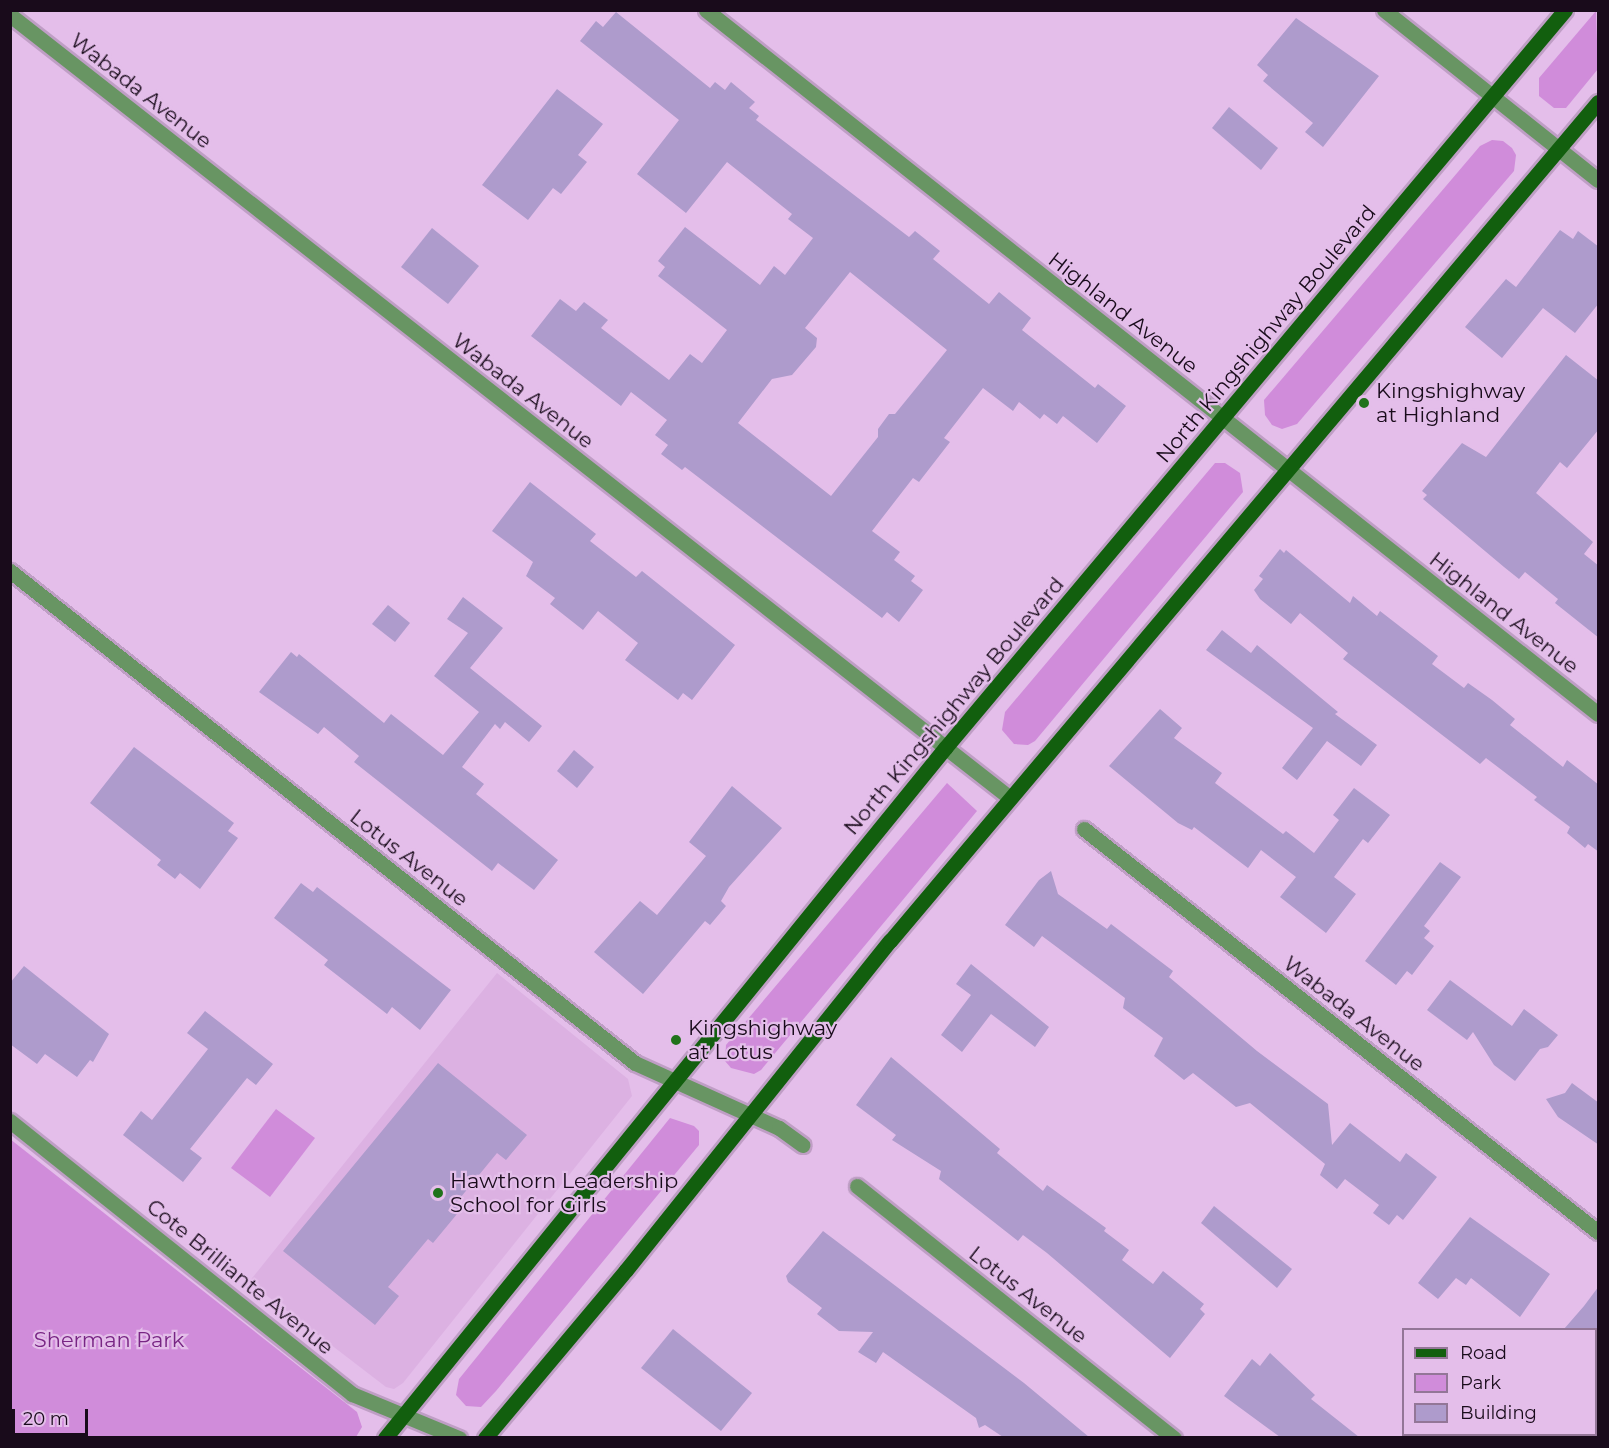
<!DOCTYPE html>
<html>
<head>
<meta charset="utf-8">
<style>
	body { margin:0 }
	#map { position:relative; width:1609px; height:1448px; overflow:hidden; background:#e4beea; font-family:Montserrat,sans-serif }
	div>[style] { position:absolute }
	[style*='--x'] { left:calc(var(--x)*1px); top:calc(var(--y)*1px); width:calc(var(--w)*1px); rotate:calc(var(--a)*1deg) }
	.built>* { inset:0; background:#dcb1e2 }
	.green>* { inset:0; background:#d08cda }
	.building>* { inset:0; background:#ae9bcc }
	.roads { filter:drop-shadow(2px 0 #bf9ec5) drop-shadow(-2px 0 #bf9ec5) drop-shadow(0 2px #bf9ec5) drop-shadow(0 -2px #bf9ec5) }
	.minor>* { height:15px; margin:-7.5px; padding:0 7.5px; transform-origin:7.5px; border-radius:7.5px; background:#689563 }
	.primary>* { height:15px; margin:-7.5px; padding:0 7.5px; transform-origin:7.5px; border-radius:7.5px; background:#125f0e }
	.dots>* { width:16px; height:16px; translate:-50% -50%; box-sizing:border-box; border:3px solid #e4beea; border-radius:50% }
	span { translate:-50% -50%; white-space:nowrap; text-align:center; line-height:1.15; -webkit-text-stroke:4.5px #e4beea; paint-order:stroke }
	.street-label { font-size:21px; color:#190b1b }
	.poi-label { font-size:21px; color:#190b1b }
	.left { translate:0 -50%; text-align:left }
	.park-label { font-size:21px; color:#782584 }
	.frame { position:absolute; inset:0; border:12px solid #190b1b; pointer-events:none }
	.legend { position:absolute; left:1402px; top:1328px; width:195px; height:108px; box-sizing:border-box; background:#e4beea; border:2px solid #937697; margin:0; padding:8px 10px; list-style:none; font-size:18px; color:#190b1b }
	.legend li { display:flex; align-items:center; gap:12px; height:30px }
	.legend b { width:30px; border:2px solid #937697 }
	.scale { position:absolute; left:12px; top:1409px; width:76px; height:27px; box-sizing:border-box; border:3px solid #190b1b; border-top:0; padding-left:8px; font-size:18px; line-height:21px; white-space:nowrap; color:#190b1b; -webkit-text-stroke:4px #e4beea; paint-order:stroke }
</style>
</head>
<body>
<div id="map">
	<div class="built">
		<div style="clip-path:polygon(497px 973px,628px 1079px,632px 1096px,403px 1383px,394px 1389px,386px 1387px,249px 1282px)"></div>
	</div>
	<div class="green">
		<div style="clip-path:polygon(1596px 11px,1598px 69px,1566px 108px,1554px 108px,1539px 96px,1539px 78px)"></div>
		<div style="clip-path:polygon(1492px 140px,1503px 141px,1512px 148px,1516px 155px,1514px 171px,1297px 424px,1282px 429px,1272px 425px,1265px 415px,1264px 400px,1480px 146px)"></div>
		<div style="clip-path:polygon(1215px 463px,1225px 463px,1240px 473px,1243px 492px,1035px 741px,1028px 745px,1014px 744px,1002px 730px,1005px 712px)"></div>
		<div style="clip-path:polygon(947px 783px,977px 811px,761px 1070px,754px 1074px,731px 1068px,725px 1061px,726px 1045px)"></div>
		<div style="clip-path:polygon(276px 1109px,315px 1138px,270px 1197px,231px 1168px)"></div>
		<div style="clip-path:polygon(670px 1118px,694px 1126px,699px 1131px,699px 1145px,496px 1391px,481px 1407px,466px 1406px,456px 1395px,459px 1379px)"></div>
		<div style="clip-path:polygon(10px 1139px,357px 1412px,362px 1427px,356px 1437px,11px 1437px)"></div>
	</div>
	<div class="building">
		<div style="clip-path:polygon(evenodd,616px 12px,710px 88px,715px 82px,725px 90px,731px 82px,755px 102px,749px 108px,759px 116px,756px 120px,909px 237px,915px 231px,940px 251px,933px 259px,989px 304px,999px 292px,1031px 318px,1022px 330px,1095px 388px,1098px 384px,1126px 406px,1097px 443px,1063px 416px,1057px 424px,1044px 414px,1040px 419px,1019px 402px,1013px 411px,983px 388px,944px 438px,950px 442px,919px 482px,913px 478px,872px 531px,900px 552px,894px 560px,915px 576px,911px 581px,923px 590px,899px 622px,887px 612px,882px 618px,685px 467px,682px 470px,661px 454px,668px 445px,655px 435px,667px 420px,631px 392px,621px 406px,531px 336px,560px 299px,576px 311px,584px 302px,608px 320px,601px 328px,669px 380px,690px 354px,702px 363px,727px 330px,658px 276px,665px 267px,658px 261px,685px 227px,760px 285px,774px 266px,785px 275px,813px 238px,788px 219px,792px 214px,727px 162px,686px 213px,637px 174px,679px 120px,580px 41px,596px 21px,603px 27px,616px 12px,850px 272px,947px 350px,895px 414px,889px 414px,878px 429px,878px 437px,831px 496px,738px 423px,772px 379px,792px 375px,816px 347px,817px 338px,805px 328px,850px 272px)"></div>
		<div style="clip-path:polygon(1296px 18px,1379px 76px,1323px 147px,1305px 132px,1313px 123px,1263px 81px,1268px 75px,1257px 65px)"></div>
		<div style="clip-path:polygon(557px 89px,603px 124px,578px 155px,587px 162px,561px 194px,553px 188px,528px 220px,482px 185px)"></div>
		<div style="clip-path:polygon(1229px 107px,1278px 148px,1261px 170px,1212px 128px)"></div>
		<div style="clip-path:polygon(432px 228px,479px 266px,448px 304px,401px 267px)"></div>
		<div style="clip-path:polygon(1560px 230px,1573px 239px,1578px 231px,1599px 247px,1599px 303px,1575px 333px,1543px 308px,1502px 358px,1465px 327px,1506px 279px,1516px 287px)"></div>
		<div style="clip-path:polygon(1566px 355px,1599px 381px,1599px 429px,1567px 468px,1560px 462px,1536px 493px,1593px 542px,1584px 554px,1599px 566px,1599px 638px,1555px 603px,1558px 599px,1525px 572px,1519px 579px,1504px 567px,1423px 499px,1427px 495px,1422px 491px,1462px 443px,1486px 457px)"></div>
		<div style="clip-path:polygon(530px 482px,596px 534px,590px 541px,636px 577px,642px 571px,735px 645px,692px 700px,683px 693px,678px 700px,625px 660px,638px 643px,598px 611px,583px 630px,550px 604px,555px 598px,526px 576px,533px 562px,492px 531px)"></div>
		<div style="clip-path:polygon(1280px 549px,1284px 553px,1286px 550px,1350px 603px,1353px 596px,1377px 616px,1380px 611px,1438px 656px,1432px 664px,1464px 688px,1468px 683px,1492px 700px,1515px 719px,1510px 725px,1563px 767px,1567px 760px,1599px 785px,1599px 852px,1588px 844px,1585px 848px,1567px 833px,1570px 827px,1534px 800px,1537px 797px,1486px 758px,1480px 764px,1343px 659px,1348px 653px,1300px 613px,1291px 624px,1260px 599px,1254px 590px,1263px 579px,1259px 576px)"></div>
		<div style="clip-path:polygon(463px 597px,503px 628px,470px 668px,542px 726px,529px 742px,505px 722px,500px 729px,495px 724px,462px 767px,484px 784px,476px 794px,558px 860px,534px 890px,498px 863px,492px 871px,354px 762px,359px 756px,324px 727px,318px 734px,259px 692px,291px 652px,297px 657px,299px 654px,384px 723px,391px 714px,443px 755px,479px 712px,434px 676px,468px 633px,447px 619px)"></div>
		<div style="clip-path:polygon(388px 605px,410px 623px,395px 642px,372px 624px)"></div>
		<div style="clip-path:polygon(1222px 630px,1251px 653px,1257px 645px,1338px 712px,1335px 714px,1377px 745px,1361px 766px,1327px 741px,1297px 780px,1282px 768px,1313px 728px,1206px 650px)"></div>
		<div style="clip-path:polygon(1160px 709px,1182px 728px,1174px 738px,1222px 773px,1215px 783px,1283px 834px,1286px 831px,1314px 853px,1339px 820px,1333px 815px,1354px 788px,1390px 815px,1368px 843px,1363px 839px,1334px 877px,1356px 894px,1326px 933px,1280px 897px,1296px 877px,1261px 850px,1248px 868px,1194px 827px,1192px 830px,1178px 823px,1109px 766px)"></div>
		<div style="clip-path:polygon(134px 747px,234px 823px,228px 831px,238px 838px,200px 889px,180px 873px,175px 879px,157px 865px,161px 860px,90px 803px)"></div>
		<div style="clip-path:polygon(574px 750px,594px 767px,577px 788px,557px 771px)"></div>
		<div style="clip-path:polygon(732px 786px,782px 828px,729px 887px,721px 901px,726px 906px,710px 925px,705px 921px,643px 994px,594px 952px,640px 901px,657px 915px,706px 856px,689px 842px)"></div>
		<div style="clip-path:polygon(1440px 862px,1461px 877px,1424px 926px,1430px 931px,1424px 938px,1434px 946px,1412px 975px,1407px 971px,1396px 985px,1365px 961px)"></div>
		<div style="clip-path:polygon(1051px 871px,1058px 894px,1107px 929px,1111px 924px,1173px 971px,1169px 977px,1257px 1051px,1328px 1104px,1332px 1145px,1350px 1123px,1400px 1162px,1406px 1153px,1437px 1177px,1403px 1220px,1397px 1215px,1389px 1225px,1373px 1213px,1379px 1205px,1345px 1179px,1337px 1189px,1320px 1175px,1325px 1164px,1250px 1103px,1236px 1107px,1193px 1073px,1184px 1080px,1154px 1056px,1163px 1038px,1123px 1008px,1125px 998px,1042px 936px,1034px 947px,1005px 925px,1039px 880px)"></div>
		<div style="clip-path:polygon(301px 883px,313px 892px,317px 887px,451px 990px,420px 1030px,392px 1007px,387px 1014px,324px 965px,328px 960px,274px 918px)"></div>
		<div style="clip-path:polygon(971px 964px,1049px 1027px,1035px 1047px,991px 1014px,962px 1052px,941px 1035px,971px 995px,956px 984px)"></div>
		<div style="clip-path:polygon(24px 966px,109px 1034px,93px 1062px,90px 1060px,77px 1077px,45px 1054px,37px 1064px,10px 1044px,10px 983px)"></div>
		<div style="clip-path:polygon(1450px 980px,1512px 1026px,1524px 1009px,1558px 1035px,1548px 1047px,1540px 1049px,1515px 1081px,1494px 1065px,1473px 1032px,1467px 1040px,1427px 1010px)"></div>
		<div style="clip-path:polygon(205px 1011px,273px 1064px,256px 1085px,247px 1078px,190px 1149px,202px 1158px,183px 1182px,123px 1135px,141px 1111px,152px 1120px,208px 1049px,187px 1033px)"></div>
		<div style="clip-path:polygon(891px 1057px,1000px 1149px,997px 1153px,1043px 1191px,1047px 1185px,1106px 1228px,1104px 1231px,1129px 1250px,1122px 1260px,1153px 1284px,1163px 1271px,1204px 1304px,1200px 1309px,1205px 1314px,1170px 1358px,1047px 1253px,1023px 1235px,1018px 1241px,939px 1179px,941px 1171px,892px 1140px,896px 1135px,856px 1105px)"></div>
		<div style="clip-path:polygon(438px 1063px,527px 1135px,506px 1160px,497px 1153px,456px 1203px,462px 1208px,433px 1243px,428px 1239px,388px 1287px,399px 1296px,375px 1325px,283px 1251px)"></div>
		<div style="clip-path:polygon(1572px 1083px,1599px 1103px,1599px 1145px,1558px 1117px,1546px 1099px,1565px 1093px)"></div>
		<div style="clip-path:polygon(1214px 1206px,1292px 1269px,1277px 1288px,1201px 1223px)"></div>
		<div style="clip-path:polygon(1470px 1217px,1550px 1274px,1520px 1317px,1471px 1278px,1466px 1285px,1456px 1278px,1438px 1299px,1418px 1283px)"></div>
		<div style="clip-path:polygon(823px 1231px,1024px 1383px,1089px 1437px,1003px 1437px,985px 1425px,979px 1428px,976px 1418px,883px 1352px,876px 1363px,858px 1352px,873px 1332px,839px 1331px,817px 1314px,822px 1308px,788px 1282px,786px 1276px)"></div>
		<div style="clip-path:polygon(1599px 1286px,1599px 1329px,1564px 1329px,1584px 1306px)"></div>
		<div style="clip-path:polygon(673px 1329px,752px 1393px,721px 1431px,641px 1368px)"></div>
		<div style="clip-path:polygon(1270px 1353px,1315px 1395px,1311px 1399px,1359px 1437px,1280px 1437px,1224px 1396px,1252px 1359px,1260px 1366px)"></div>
	</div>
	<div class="roads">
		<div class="minor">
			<div style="--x:706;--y:10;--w:1136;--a:38.28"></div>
			<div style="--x:1384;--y:10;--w:273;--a:38.5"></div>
			<div style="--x:10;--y:15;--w:1270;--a:38.06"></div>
			<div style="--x:10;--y:571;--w:795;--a:38.21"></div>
			<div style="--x:635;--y:1063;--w:158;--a:24.3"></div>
			<div style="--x:779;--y:1128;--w:29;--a:36"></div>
			<div style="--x:1084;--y:829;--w:653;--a:38.1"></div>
			<div style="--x:10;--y:1121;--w:438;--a:38.6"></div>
			<div style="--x:352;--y:1394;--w:116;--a:22.4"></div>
			<div style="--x:857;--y:1186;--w:405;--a:38.5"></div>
		</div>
		<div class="primary">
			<div style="--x:385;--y:1438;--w:889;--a:-50.94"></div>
			<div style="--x:945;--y:748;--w:964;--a:-49.97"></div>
			<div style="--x:485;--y:1438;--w:219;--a:-50"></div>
			<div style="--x:626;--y:1270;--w:422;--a:-51.3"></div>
			<div style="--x:890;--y:941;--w:1098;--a:-49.84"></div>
		</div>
	</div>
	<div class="dots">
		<div style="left:1364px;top:403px;background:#20721b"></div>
		<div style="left:676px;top:1040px;background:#20721b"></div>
		<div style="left:438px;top:1193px;background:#20721b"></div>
	</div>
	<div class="street-label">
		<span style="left:141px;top:91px;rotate:38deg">Wabada Avenue</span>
		<span style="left:1123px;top:313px;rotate:38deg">Highland Avenue</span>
		<span style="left:1266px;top:334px;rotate:-50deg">North Kingshighway Boulevard</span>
		<span style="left:523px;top:391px;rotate:38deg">Wabada Avenue</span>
		<span style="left:1504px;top:613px;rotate:38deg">Highland Avenue</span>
		<span style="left:954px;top:706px;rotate:-50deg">North Kingshighway Boulevard</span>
		<span style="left:409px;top:858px;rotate:38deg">Lotus Avenue</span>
		<span style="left:1354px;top:1014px;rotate:38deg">Wabada Avenue</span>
		<span style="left:240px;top:1277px;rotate:39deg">Cote Brilliante Avenue</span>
		<span style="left:1028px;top:1295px;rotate:38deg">Lotus Avenue</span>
	</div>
	<div class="poi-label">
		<span class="left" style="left:1376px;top:403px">Kingshighway<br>at Highland</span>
		<span class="left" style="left:688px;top:1040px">Kingshighway<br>at Lotus</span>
		<span class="left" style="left:450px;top:1193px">Hawthorn Leadership<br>School for Girls</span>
	</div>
	<div class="park-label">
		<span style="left:109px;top:1340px">Sherman Park</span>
	</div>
	<div class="frame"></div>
	<ul class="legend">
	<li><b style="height:8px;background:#125f0e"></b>Road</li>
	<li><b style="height:16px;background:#d08cda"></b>Park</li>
	<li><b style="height:16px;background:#ae9bcc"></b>Building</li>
	</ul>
	<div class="scale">20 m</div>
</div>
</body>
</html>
